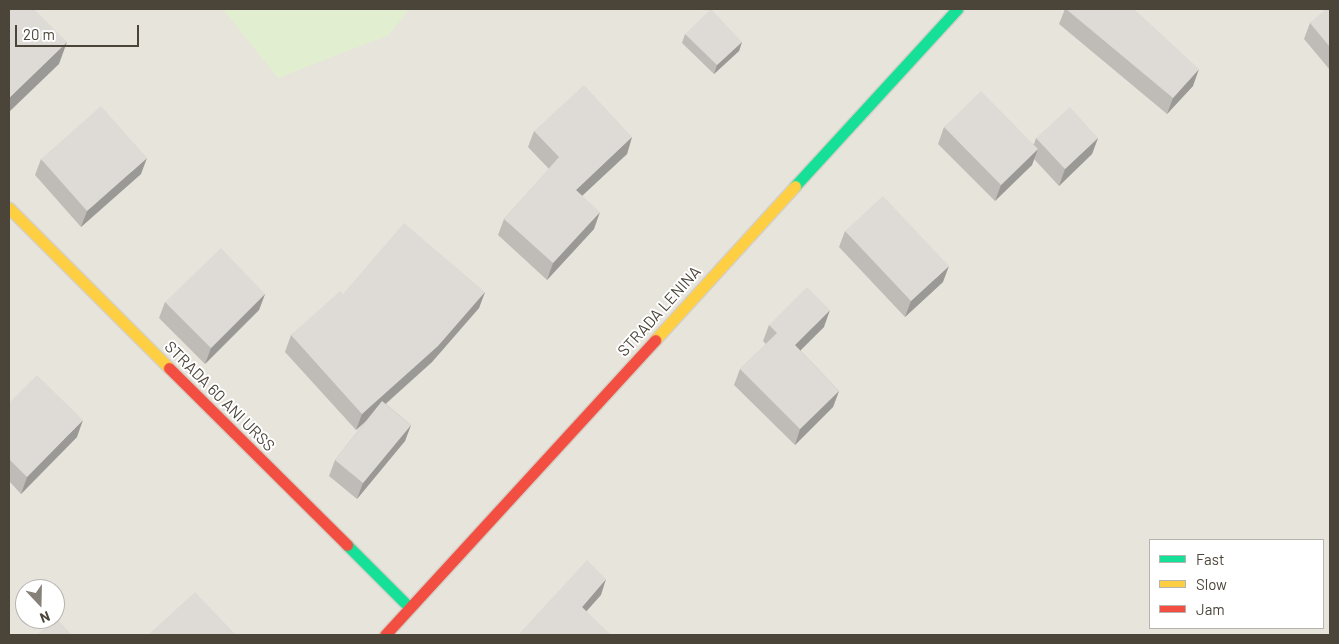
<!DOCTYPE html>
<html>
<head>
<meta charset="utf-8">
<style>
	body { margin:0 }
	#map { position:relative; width:1339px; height:644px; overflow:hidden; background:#f4f2ee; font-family:Barlow,sans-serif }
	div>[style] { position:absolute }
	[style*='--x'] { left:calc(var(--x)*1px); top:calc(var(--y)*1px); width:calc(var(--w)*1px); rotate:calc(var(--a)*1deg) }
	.residential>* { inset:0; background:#e7e4dc }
	.green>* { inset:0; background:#e1eecf }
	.roads { filter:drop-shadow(1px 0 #d3cfc5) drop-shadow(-1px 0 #d3cfc5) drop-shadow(0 1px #d3cfc5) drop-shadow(0 -1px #d3cfc5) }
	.fast>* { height:11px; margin:-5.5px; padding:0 5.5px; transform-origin:5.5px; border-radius:5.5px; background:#16e098 }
	.slow>* { height:11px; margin:-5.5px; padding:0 5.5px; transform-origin:5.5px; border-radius:5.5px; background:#ffcf43 }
	.jam>* { height:11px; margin:-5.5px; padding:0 5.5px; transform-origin:5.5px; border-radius:5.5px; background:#f24e42 }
	.wall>* { inset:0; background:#bfbcb8 }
	.shaded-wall>* { inset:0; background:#9b9996 }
	.building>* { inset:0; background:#dedbd6 }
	span { translate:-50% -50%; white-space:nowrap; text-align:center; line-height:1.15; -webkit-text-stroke:4px #fff; paint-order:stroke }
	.street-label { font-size:16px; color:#4b4439 }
	.frame { position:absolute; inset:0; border:10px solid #4b4439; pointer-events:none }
	.legend { position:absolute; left:1149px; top:539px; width:175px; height:90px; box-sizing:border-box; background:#fff; border:1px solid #b7b4b0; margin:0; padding:6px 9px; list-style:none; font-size:15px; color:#4b4439 }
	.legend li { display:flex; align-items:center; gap:10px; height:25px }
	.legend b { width:25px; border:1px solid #b7b4b0 }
	.north { position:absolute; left:15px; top:579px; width:50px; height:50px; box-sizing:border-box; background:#fff; border:1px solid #b7b4b0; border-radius:50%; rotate:159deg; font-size:14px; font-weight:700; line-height:20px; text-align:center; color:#4b4439 }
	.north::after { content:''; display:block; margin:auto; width:18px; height:22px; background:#868178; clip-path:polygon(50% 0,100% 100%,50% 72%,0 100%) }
	.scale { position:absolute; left:15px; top:25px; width:124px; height:22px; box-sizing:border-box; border:2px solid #4b4439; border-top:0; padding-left:6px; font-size:15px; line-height:18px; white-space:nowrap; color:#4b4439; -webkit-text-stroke:4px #fff; paint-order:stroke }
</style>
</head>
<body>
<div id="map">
	<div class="residential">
		<div style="clip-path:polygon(evenodd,9px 9px,1330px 9px,1330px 635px,9px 635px,9px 9px,1150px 540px,1323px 540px,1323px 628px,1150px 628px,1150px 540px,9px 9px,25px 589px,55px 589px,55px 619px,25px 619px,25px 589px)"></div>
	</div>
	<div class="green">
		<div style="clip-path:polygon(223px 9px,409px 9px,389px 35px,278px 78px)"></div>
	</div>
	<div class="roads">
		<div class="fast">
			<div style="--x:795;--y:186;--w:240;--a:-47.5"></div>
			<div style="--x:347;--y:545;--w:88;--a:45"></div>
		</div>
		<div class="slow">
			<div style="--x:9;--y:208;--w:226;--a:45"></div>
			<div style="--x:655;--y:340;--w:208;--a:-47.7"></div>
		</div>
		<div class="jam">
			<div style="--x:169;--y:368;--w:251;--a:44.8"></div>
			<div style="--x:385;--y:635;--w:400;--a:-47.5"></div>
		</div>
	</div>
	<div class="wall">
		<div style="clip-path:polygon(1065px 9px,1134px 9px,1193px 86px,1167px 114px,1059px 24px)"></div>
		<div style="clip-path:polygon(1330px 9px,1330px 70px,1304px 39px,1310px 23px)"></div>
		<div style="clip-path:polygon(685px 34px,742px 42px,739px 51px,714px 74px,682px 43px)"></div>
		<div style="clip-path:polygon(944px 127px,1034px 144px,1036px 138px,1098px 138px,1092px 154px,1059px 186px,1034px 159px,1032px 165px,995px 201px,938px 144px)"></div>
		<div style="clip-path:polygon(534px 131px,632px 137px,627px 154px,582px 196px,594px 229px,547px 280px,498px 235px,504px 219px,549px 169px,528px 147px)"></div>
		<div style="clip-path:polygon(41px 159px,141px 174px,81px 227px,35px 175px)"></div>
		<div style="clip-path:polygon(845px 231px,943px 282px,905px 317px,839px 247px)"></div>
		<div style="clip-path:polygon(485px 292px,479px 308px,432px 362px,386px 404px,411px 425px,405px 441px,357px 499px,329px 476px,335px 460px,365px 422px,356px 430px,285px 352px,291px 335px,343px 294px)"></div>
		<div style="clip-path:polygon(265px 294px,259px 310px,205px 364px,159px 318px,165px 302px)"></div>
		<div style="clip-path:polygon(769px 325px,824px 327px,800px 350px,839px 391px,833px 407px,795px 445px,734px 385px,740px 369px,766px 344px,763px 341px)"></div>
		<div style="clip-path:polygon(9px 403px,77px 437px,21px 494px,9px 481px)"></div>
	</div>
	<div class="shaded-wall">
		<div style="clip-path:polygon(67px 42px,59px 64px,9px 112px,9px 98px)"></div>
		<div style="clip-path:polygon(742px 42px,739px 51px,714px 74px,717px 65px)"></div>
		<div style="clip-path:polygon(1199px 69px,1193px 86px,1167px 114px,1173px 98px)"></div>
		<div style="clip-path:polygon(632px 137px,627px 154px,570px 207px,576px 190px)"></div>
		<div style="clip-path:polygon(1098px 138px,1092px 154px,1059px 186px,1065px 169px)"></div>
		<div style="clip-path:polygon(1038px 149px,1032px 165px,995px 201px,1001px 185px)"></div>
		<div style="clip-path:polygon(147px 158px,141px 174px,81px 227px,87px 211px)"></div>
		<div style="clip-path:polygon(600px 212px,594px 229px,547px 280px,553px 263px)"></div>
		<div style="clip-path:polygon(949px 266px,943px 282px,905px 317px,911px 301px)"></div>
		<div style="clip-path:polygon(485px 292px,479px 308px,432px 362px,356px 430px,362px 414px)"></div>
		<div style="clip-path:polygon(265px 294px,259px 310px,205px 364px,211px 348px)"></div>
		<div style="clip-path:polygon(830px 310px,824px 327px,789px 362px,795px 345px)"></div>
		<div style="clip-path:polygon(839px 391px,833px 407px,795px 445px,800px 429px)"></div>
		<div style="clip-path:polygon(83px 420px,77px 437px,21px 494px,27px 477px)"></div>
		<div style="clip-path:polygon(411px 425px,405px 441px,357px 499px,363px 483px)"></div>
		<div style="clip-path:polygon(606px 579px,601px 595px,576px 623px,582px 607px)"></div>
	</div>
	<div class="building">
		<div style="clip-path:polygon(9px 9px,34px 9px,67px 42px,9px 98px)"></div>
		<div style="clip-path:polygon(711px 9px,742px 42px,717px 65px,685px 34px)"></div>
		<div style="clip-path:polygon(1066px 9px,1134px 9px,1199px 69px,1173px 98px)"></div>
		<div style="clip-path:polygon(1326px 9px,1330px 9px,1330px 47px,1310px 23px)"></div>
		<div style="clip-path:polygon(584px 85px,632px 137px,576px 190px,600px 212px,553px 263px,504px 219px,559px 157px,534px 131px)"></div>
		<div style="clip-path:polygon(981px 91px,1038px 149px,1001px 185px,944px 127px)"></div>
		<div style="clip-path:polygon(101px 106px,147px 158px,87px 211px,41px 159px)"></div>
		<div style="clip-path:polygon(1070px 107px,1098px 138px,1065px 169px,1036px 138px)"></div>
		<div style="clip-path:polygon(883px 196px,949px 266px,911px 301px,845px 231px)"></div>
		<div style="clip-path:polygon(404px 223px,485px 292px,438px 346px,362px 414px,291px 335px,340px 291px,343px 294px)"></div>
		<div style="clip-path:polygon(221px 248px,265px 294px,211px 348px,165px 302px)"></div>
		<div style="clip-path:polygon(807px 287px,830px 310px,795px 345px,839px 391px,800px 429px,740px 369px,777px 333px,769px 325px)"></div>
		<div style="clip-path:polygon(37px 375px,83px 420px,27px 477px,9px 459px,9px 403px)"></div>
		<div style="clip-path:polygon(382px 401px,411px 425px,363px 483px,335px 460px)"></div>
		<div style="clip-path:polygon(587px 560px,606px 579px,582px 607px,611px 635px,518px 635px)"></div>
		<div style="clip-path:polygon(195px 592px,236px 635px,148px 635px)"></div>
		<div style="clip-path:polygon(56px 618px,72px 635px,37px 635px,55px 619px)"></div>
	</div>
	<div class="street-label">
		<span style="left:659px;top:311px;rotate:-48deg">STRADA LENINA</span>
		<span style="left:220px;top:396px;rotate:45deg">STRADA 60 ANI URSS</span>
	</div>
	<div class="frame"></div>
	<ul class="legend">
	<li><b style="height:6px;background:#16e098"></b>Fast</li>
	<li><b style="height:6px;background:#ffcf43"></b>Slow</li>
	<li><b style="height:6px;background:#f24e42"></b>Jam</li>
	</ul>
	<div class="north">N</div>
	<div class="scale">20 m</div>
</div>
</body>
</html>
